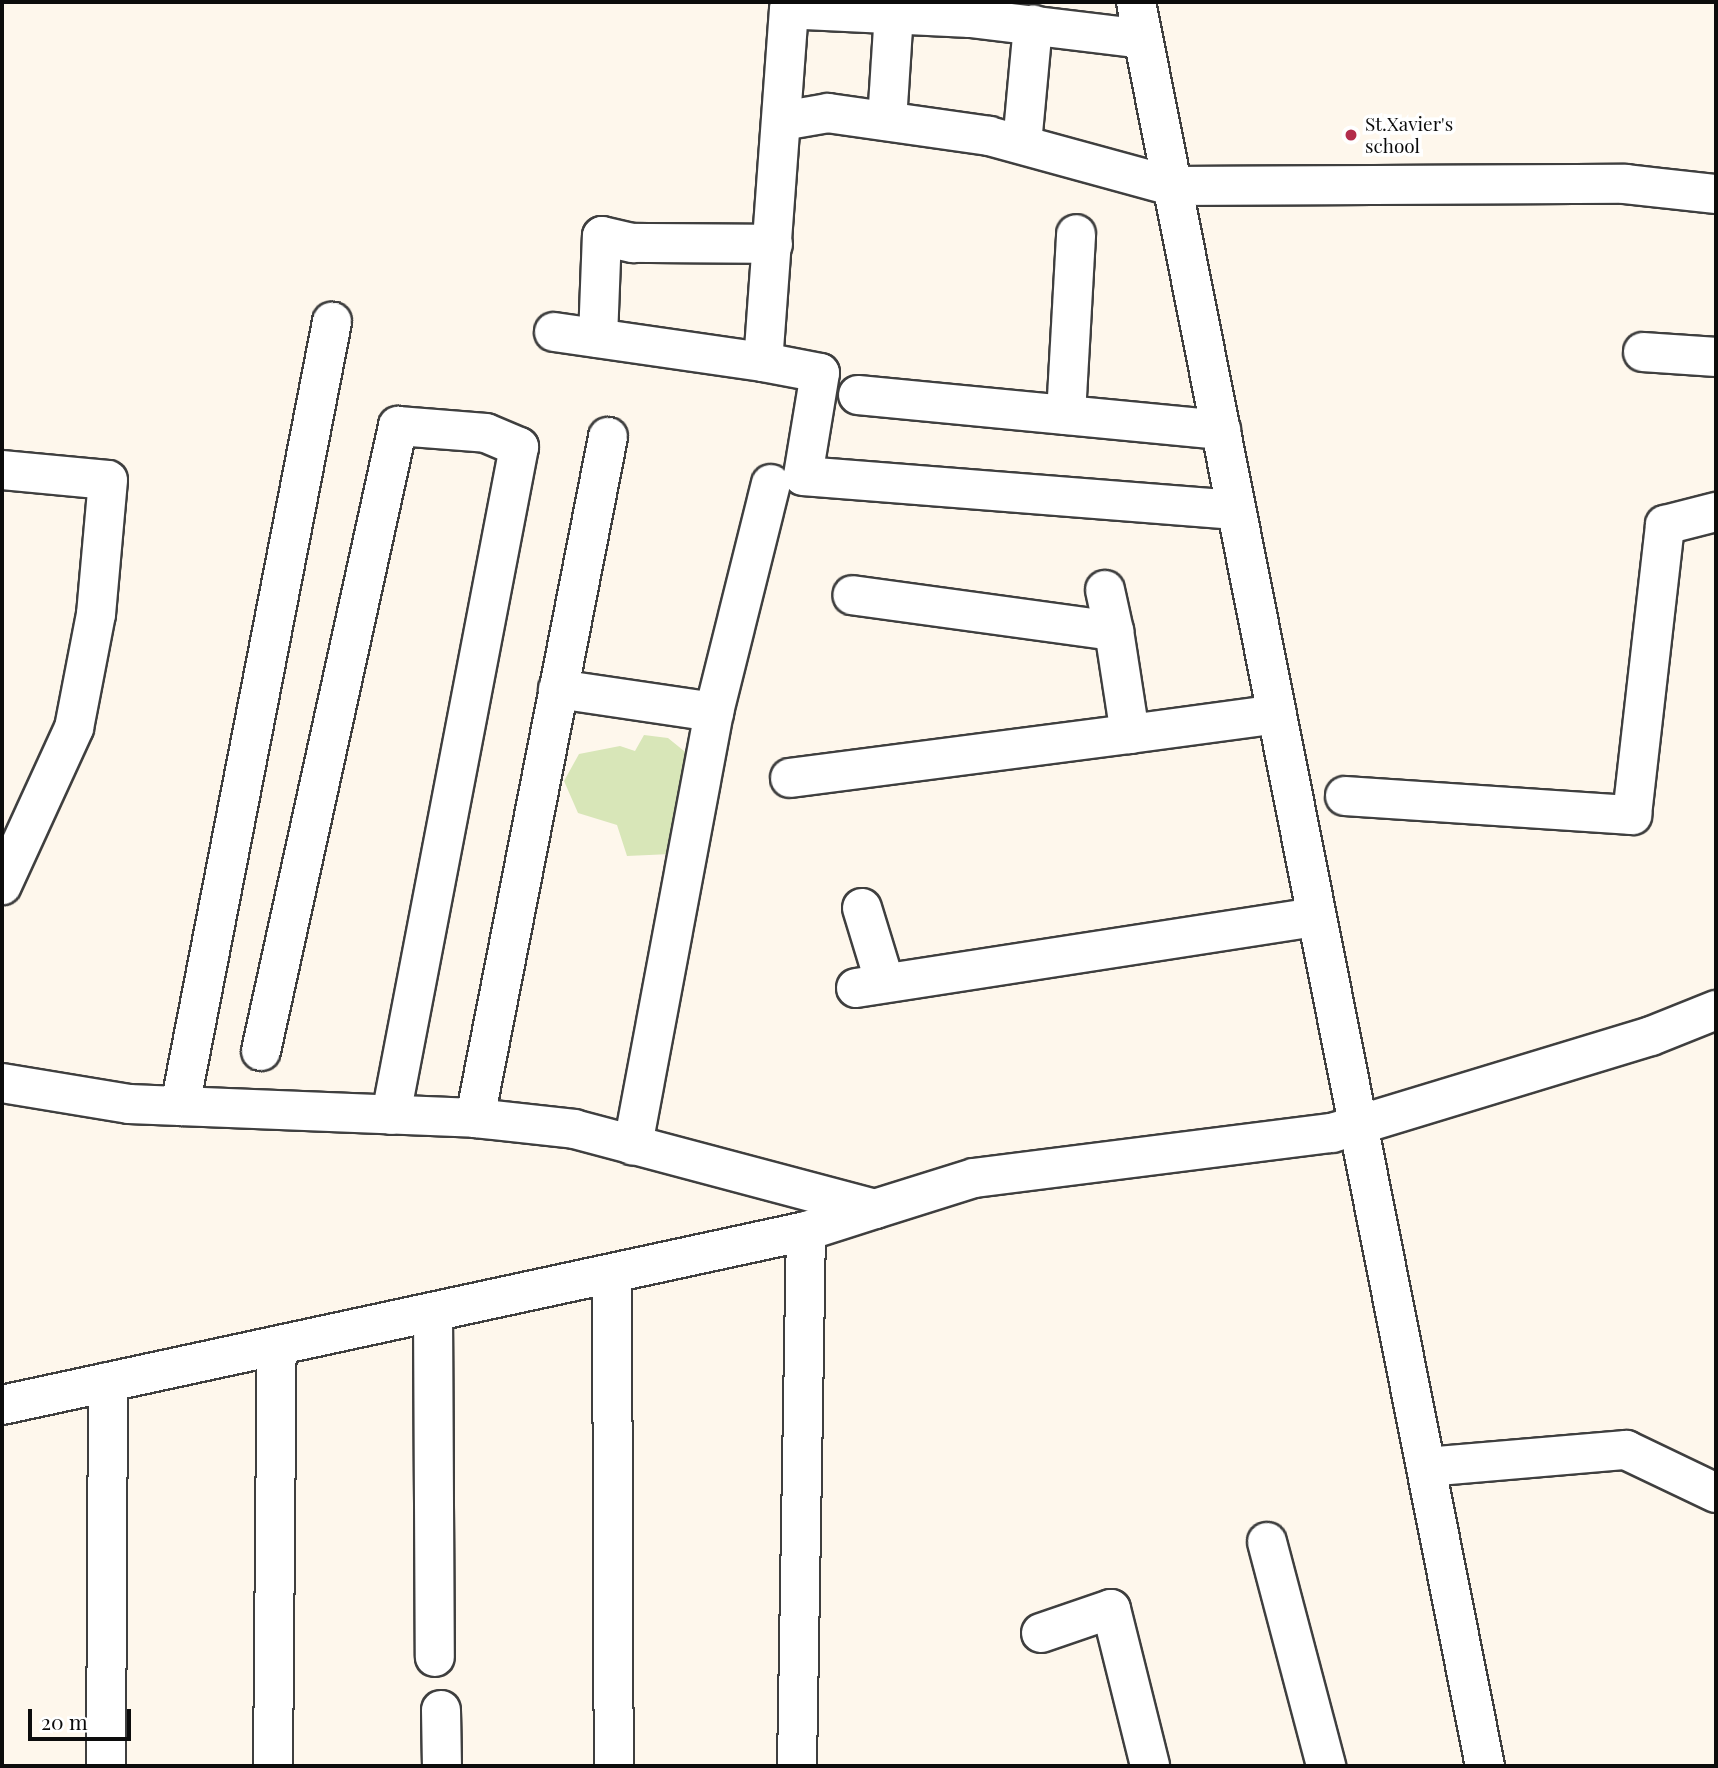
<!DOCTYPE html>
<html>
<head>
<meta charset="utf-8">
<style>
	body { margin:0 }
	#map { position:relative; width:1718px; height:1768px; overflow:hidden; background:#fef7ec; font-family:"Playfair Display",serif }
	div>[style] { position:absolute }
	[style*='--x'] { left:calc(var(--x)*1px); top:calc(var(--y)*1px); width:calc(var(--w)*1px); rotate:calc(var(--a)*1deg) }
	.green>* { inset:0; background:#d8e6b8 }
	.roads { filter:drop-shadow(2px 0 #3f3f3f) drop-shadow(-2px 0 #3f3f3f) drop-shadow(0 2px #3f3f3f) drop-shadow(0 -2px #3f3f3f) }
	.minor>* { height:38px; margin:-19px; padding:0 19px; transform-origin:19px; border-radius:19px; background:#fff }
	.tertiary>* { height:38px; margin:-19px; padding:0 19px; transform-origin:19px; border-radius:19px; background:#fff }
	.dots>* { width:19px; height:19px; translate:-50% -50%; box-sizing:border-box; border:4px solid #fff; border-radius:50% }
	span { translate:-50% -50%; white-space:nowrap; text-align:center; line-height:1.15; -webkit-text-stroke:7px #fff; paint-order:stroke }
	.poi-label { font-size:19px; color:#0c0c0c }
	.left { translate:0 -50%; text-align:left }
	.frame { position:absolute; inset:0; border:4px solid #0c0c0c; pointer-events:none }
	.scale { position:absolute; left:28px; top:1709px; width:103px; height:32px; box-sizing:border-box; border:4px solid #0c0c0c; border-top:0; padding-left:9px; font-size:21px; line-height:24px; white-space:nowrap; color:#0c0c0c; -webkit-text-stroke:5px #fff; paint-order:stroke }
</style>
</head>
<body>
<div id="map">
	<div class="green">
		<div style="clip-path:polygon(644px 735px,668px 738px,689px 755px,671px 854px,627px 856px,617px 825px,578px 813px,564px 781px,579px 754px,620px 746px,635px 751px)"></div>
	</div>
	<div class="roads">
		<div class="minor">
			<div style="--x:970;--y:2;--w:16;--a:90"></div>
			<div style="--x:970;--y:18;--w:181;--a:-177.2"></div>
			<div style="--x:789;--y:9;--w:354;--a:94.2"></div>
			<div style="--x:763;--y:362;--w:58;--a:10.9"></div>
			<div style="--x:820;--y:373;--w:104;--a:99.4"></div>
			<div style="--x:803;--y:476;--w:434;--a:4.5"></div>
			<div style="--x:970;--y:18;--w:174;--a:6.9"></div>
			<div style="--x:782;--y:121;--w:47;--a:-9.9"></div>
			<div style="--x:828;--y:113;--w:163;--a:8.1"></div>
			<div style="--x:989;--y:136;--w:190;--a:15.3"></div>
			<div style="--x:1172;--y:186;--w:453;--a:-0.3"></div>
			<div style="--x:1625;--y:184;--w:92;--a:6.3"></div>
			<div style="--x:887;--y:121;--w:107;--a:-86.3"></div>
			<div style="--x:1022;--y:144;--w:120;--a:-84.7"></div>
			<div style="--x:554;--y:332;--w:211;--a:8.2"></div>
			<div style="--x:598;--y:338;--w:102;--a:-87.8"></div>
			<div style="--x:602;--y:236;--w:32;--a:13"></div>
			<div style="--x:633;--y:243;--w:140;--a:0.4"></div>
			<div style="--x:1643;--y:352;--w:73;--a:3.9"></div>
			<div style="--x:858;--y:395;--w:365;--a:5.5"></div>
			<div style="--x:1066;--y:415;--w:181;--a:-86.8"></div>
			<div style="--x:2;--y:470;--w:106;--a:5.4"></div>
			<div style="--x:108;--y:480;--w:135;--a:95.1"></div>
			<div style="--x:96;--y:614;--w:116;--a:100.9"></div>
			<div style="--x:74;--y:728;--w:173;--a:114.6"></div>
			<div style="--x:1105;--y:590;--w:42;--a:77.6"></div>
			<div style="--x:558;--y:689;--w:158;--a:8.4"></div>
			<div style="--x:714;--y:712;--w:441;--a:100.6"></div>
			<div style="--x:714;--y:712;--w:235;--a:-76"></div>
			<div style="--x:1130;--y:734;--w:148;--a:-7.7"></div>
			<div style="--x:790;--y:778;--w:343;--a:-7.4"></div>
			<div style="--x:1130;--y:734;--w:104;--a:-98.8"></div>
			<div style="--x:1114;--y:631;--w:264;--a:-172.2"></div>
			<div style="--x:1345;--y:796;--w:288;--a:3.8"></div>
			<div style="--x:1632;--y:815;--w:292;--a:-83.5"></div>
			<div style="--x:1665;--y:525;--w:53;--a:-14.3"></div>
			<div style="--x:862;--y:908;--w:78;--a:73"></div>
			<div style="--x:856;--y:988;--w:466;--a:-8.8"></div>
			<div style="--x:261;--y:1051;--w:640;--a:-77.64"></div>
			<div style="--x:398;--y:426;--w:88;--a:4.5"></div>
			<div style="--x:486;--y:433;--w:36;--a:23"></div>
			<div style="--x:519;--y:447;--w:680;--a:100.85"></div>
			<div style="--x:2;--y:1083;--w:129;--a:9.4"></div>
			<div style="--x:129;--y:1104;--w:346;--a:2.3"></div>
			<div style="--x:475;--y:1118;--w:100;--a:6.3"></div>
			<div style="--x:574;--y:1129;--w:311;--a:14.9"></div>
			<div style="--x:875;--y:1209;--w:104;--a:-17.4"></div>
			<div style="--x:974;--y:1178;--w:361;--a:-7.2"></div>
			<div style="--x:1332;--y:1133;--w:333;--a:-16.9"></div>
			<div style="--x:1651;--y:1036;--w:70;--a:-21.8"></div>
			<div style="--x:180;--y:1106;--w:799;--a:-79.03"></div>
			<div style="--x:475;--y:1118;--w:694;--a:-78.95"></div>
			<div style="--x:612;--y:1274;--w:492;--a:89.8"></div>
			<div style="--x:433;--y:1312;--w:345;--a:89.7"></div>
			<div style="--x:2;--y:1405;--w:823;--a:-12.21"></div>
			<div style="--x:806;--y:1231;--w:72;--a:-17.7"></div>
			<div style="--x:1426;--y:1467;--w:201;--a:-4.9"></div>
			<div style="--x:1626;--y:1450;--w:100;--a:25.5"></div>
			<div style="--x:1267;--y:1542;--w:232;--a:75.2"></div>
			<div style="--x:1041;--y:1633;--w:74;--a:-18.9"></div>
			<div style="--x:1111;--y:1609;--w:162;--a:76"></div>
			<div style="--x:441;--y:1710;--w:56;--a:89"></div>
			<div style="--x:106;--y:1766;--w:384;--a:-89.7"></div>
			<div style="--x:273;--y:1766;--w:420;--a:-89.5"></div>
			<div style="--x:797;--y:1766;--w:535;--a:-89.04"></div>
		</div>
		<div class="tertiary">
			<div style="--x:1136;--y:2;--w:1798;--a:78.81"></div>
		</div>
	</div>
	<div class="dots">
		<div style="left:1351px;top:135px;background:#b32d4c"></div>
	</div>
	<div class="poi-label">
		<span class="left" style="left:1365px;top:135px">St.Xavier's<br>school</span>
	</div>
	<div class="frame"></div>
	<div class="scale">20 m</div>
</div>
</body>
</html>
